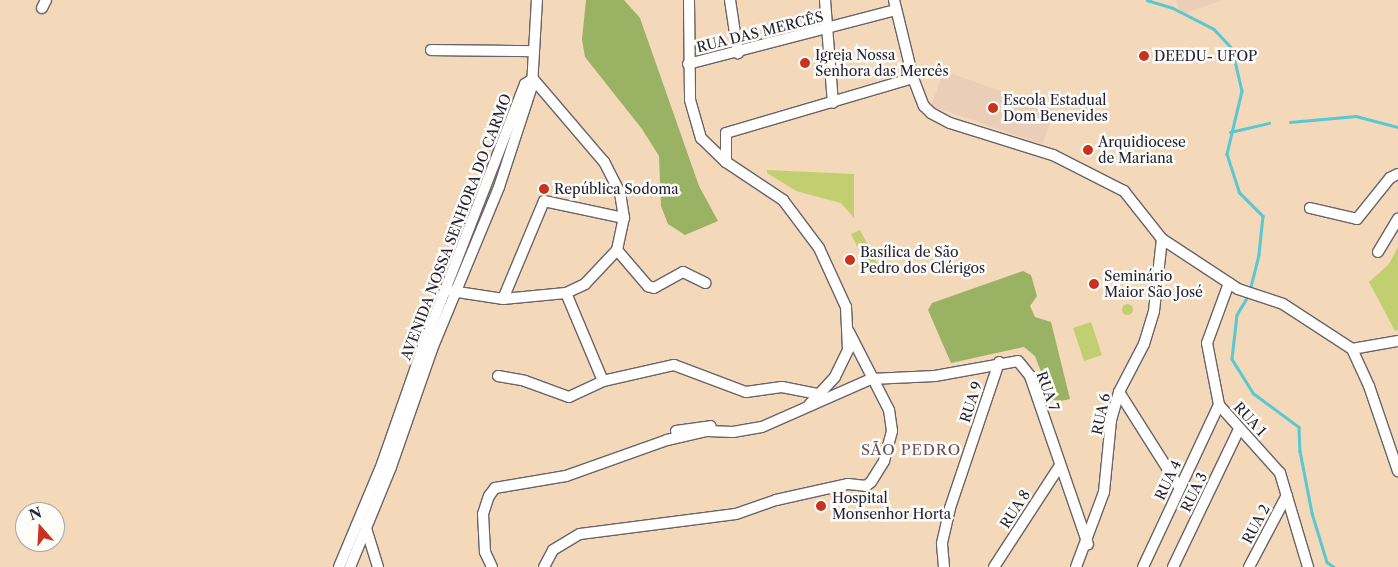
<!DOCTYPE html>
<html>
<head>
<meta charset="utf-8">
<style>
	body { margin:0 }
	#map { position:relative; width:1398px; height:567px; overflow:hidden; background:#f3d9ba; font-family:"Libre Caslon Text",serif }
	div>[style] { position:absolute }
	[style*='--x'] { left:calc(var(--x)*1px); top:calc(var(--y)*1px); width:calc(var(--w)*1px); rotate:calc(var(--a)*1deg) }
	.built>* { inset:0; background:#eaceb8 }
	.green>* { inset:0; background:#c2cf71 }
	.round { border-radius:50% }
	.forest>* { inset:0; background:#99b263 }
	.stream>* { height:2.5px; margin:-1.25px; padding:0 1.25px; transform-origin:1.25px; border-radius:1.25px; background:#5ac7d1 }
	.roads { filter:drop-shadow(1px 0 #6b6267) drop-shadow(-1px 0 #6b6267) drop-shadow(0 1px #6b6267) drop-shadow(0 -1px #6b6267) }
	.minor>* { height:10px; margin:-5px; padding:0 5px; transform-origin:5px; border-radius:5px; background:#fff }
	.dots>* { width:14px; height:14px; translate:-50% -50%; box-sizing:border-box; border:2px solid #fdfcf7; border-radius:50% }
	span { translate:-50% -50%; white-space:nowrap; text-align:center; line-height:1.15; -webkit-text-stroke:5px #fdfcf7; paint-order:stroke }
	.street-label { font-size:14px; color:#22223b }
	.poi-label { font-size:14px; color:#22223b }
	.left { translate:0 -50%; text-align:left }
	.neighbourhood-label { font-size:15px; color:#64525e; letter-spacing:1px }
	.north { position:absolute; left:15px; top:502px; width:50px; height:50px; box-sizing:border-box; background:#fdfcf7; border:1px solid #a5a5ac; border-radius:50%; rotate:341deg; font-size:14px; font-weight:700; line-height:20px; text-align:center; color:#22223b }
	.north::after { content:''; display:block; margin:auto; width:18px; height:22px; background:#c8321e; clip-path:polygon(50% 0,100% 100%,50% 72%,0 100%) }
</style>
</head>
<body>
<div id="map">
	<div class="built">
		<div style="clip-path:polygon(1176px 0,1222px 0,1181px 15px)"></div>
		<div style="clip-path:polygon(944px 71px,1055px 110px,1042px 144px,931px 106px)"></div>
	</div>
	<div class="green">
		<div style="clip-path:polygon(767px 170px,854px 174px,854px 218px,841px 203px,796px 191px,767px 173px)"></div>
		<div style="clip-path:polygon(860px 230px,882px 272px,872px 277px,851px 234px)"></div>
		<div style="clip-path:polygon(1398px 247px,1398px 330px,1395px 331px,1369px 282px,1389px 264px)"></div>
		<div class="round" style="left:1121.5px;top:303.5px;width:11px;height:11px"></div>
		<div style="clip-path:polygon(1091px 322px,1102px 355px,1084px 361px,1073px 328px)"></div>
	</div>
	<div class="forest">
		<div style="clip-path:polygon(586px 0,624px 0,640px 18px,699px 186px,718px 221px,685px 235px,668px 224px,661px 206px,659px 156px,642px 129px,585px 57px,582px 39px)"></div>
		<div style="clip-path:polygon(1023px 271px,1031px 275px,1037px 296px,1030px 306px,1035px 317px,1051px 322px,1070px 399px,1056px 402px,1051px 398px,1035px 356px,1024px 347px,951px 363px,928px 310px,932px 303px)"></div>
	</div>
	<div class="stream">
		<div style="--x:1147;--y:0;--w:27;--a:17"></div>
		<div style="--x:1173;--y:8;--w:46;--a:27.1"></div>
		<div style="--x:1214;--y:29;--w:26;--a:47"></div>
		<div style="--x:1232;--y:48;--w:44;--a:76.9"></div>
		<div style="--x:1242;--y:91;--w:65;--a:103.4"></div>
		<div style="--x:1227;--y:154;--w:40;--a:72"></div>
		<div style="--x:1239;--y:192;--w:34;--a:45"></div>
		<div style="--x:1263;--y:216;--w:39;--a:96"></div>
		<div style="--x:1259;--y:255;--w:36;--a:104"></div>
		<div style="--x:1290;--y:122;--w:66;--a:-5.2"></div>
		<div style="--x:1356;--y:116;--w:43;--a:14.7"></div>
		<div style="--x:1230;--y:132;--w:40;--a:-13"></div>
		<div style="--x:1249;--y:295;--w:23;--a:121"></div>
		<div style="--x:1237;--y:315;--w:44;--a:96.5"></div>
		<div style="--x:1232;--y:359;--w:40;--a:58"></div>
		<div style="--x:1253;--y:393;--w:57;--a:36.5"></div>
		<div style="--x:1299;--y:427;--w:24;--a:88"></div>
		<div style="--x:1300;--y:451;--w:63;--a:79"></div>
		<div style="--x:1312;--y:513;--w:51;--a:73"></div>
		<div style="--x:1327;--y:562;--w:9;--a:36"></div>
	</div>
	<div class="roads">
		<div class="minor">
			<div style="--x:689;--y:0;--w:100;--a:89.4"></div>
			<div style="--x:690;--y:100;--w:40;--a:74"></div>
			<div style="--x:701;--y:138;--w:35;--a:44"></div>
			<div style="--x:726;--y:162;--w:69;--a:33.7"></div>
			<div style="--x:783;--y:200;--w:60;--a:53.1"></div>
			<div style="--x:819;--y:248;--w:65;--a:65.4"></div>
			<div style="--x:846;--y:307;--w:43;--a:87.3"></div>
			<div style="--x:848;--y:350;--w:30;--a:116"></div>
			<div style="--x:835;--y:377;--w:38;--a:133"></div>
			<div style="--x:730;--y:0;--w:54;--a:81.4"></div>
			<div style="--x:825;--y:0;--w:103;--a:85.6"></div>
			<div style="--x:894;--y:0;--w:80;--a:76.3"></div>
			<div style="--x:913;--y:78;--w:30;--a:69"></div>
			<div style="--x:924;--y:106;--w:10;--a:45"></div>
			<div style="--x:931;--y:113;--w:21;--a:28"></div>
			<div style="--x:950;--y:123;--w:108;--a:17.3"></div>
			<div style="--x:1053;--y:155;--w:80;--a:26.9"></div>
			<div style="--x:1124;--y:191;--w:61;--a:51.6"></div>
			<div style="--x:1162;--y:239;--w:91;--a:33.3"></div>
			<div style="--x:1238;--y:289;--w:47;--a:18.4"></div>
			<div style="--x:1283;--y:304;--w:82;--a:33.1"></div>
			<div style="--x:1352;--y:349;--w:41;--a:65.3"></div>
			<div style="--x:1369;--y:386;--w:90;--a:71.2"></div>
			<div style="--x:42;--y:8;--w:9;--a:-63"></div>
			<div style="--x:431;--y:50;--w:103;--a:0.6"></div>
			<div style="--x:688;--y:64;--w:215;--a:-14.6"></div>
			<div style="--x:726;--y:162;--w:29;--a:-90"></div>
			<div style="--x:726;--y:133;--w:195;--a:-16.4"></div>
			<div style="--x:1310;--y:208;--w:48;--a:13.2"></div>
			<div style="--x:1357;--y:219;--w:53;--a:-51.2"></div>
			<div style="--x:1390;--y:178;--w:9;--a:-27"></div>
			<div style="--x:617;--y:250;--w:48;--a:49.3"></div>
			<div style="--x:648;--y:286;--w:6;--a:18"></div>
			<div style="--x:654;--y:288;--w:33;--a:-29"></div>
			<div style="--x:683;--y:272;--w:25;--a:26"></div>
			<div style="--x:1378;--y:252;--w:39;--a:-59"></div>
			<div style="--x:1229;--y:283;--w:64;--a:110.1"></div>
			<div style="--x:1207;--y:343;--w:63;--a:79"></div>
			<div style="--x:1219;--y:405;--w:91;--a:48.1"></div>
			<div style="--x:1280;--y:473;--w:98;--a:73.4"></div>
			<div style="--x:451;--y:291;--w:53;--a:8.7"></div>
			<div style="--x:503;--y:299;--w:63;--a:-5.4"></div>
			<div style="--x:566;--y:293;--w:21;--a:-25"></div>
			<div style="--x:585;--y:284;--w:47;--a:-46.7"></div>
			<div style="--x:617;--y:250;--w:33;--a:-78"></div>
			<div style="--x:624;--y:218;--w:25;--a:-99"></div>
			<div style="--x:620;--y:193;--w:35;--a:-117"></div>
			<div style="--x:604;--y:162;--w:109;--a:-130.5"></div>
			<div style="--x:566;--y:293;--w:95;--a:67.2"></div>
			<div style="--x:503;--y:299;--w:106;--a:-67.3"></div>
			<div style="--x:544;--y:201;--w:82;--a:12"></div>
			<div style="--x:1352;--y:349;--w:47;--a:-9.9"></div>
			<div style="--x:498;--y:376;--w:27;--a:10"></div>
			<div style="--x:525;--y:381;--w:47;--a:20"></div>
			<div style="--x:569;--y:397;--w:38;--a:-25"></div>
			<div style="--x:603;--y:381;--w:73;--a:-12.7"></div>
			<div style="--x:674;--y:365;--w:77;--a:20.6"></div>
			<div style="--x:746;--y:392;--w:36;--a:-8"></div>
			<div style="--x:782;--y:387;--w:37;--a:11"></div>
			<div style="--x:1119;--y:392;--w:112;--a:57.7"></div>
			<div style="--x:676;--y:431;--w:35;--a:-8"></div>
			<div style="--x:365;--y:525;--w:44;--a:72.8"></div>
			<div style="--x:339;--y:567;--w:112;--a:-67.3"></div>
			<div style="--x:382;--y:464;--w:124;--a:-70.7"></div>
			<div style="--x:423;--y:347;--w:282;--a:-68.8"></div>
			<div style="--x:525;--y:84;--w:9;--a:-32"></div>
			<div style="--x:350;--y:567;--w:108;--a:-67.7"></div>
			<div style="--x:391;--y:467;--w:125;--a:-70.8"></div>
			<div style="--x:432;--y:349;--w:175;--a:-67.5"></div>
			<div style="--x:499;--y:187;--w:106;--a:-71.9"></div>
			<div style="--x:532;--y:86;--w:86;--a:-86.7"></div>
			<div style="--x:492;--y:567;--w:17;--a:-115"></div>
			<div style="--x:485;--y:552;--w:38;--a:-93"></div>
			<div style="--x:483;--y:514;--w:19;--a:-72"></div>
			<div style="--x:489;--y:496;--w:10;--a:-53"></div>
			<div style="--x:495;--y:488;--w:72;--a:-9.6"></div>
			<div style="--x:566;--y:476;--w:107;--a:-19.6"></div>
			<div style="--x:667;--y:440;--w:41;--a:-12.7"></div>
			<div style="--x:707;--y:431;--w:26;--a:2"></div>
			<div style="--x:733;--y:432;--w:29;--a:-10"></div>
			<div style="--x:762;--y:427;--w:119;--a:-23.8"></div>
			<div style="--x:871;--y:379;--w:64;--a:-2.7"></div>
			<div style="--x:935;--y:376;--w:84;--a:-10.2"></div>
			<div style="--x:1018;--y:361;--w:19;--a:51"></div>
			<div style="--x:1030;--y:376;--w:178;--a:71"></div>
			<div style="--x:544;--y:567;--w:19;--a:-62"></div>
			<div style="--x:553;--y:550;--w:31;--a:-31"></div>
			<div style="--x:580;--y:534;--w:157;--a:-7.3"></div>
			<div style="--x:736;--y:514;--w:42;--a:-19.3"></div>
			<div style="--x:776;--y:500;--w:74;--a:-12.5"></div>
			<div style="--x:848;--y:484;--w:18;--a:6"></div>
			<div style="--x:866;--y:486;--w:6;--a:-39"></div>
			<div style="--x:871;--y:482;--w:25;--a:-58"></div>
			<div style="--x:884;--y:461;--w:31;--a:-75"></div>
			<div style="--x:892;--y:431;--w:21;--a:-98"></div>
			<div style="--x:889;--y:410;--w:88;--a:-117.1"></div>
			<div style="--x:944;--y:567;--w:24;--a:-95"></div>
			<div style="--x:942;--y:543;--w:36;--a:-77"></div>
			<div style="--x:950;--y:508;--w:154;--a:-71.4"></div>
			<div style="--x:994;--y:567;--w:119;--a:-57"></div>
			<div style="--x:1076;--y:567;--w:80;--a:-69.5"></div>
			<div style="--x:1104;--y:492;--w:72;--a:-84.4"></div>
			<div style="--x:1111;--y:420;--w:29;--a:-74"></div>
			<div style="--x:1119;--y:392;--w:54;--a:-62.5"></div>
			<div style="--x:1144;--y:344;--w:34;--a:-73"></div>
			<div style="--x:1154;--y:311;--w:72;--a:-83.7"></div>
			<div style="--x:1143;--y:567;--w:179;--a:-64.9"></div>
			<div style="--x:1173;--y:567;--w:153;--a:-64.4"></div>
			<div style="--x:1249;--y:567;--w:81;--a:-62.2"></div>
		</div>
	</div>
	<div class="dots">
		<div style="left:1144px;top:56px;background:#c8321e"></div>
		<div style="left:805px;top:63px;background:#c8321e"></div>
		<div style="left:993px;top:108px;background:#c8321e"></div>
		<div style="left:1088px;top:150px;background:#c8321e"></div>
		<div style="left:544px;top:189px;background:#c8321e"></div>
		<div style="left:850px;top:260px;background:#c8321e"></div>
		<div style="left:1094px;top:284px;background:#c8321e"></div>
		<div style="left:821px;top:506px;background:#c8321e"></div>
	</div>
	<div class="street-label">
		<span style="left:760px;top:32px;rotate:-14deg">RUA DAS MERCÊS</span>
		<span style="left:456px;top:227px;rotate:-69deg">AVENIDA NOSSA SENHORA DO CARMO</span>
		<span style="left:1048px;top:391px;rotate:70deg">RUA 7</span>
		<span style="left:971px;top:402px;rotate:-72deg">RUA 9</span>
		<span style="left:1101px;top:414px;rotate:-78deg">RUA 6</span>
		<span style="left:1250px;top:419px;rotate:47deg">RUA 1</span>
		<span style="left:1168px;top:480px;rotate:-65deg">RUA 4</span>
		<span style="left:1194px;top:492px;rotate:-64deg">RUA 3</span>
		<span style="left:1015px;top:509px;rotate:-57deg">RUA 8</span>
		<span style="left:1256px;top:524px;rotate:-62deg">RUA 2</span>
	</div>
	<div class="poi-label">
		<span class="left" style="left:815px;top:63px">Igreja Nossa<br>Senhora das Mercês</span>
		<span class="left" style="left:1154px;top:56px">DEEDU- UFOP</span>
		<span class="left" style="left:1003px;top:108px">Escola Estadual<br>Dom Benevides</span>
		<span class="left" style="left:1098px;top:150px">Arquidiocese<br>de Mariana</span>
		<span class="left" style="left:554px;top:189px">República Sodoma</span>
		<span class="left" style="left:860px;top:260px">Basílica de São<br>Pedro dos Clérigos</span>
		<span class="left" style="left:1104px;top:284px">Seminário<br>Maior São José</span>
		<span class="left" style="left:832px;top:506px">Hospital<br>Monsenhor Horta</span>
	</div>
	<div class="neighbourhood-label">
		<span style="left:911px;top:450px">SÃO PEDRO</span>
	</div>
	<div class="north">N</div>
</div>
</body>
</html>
